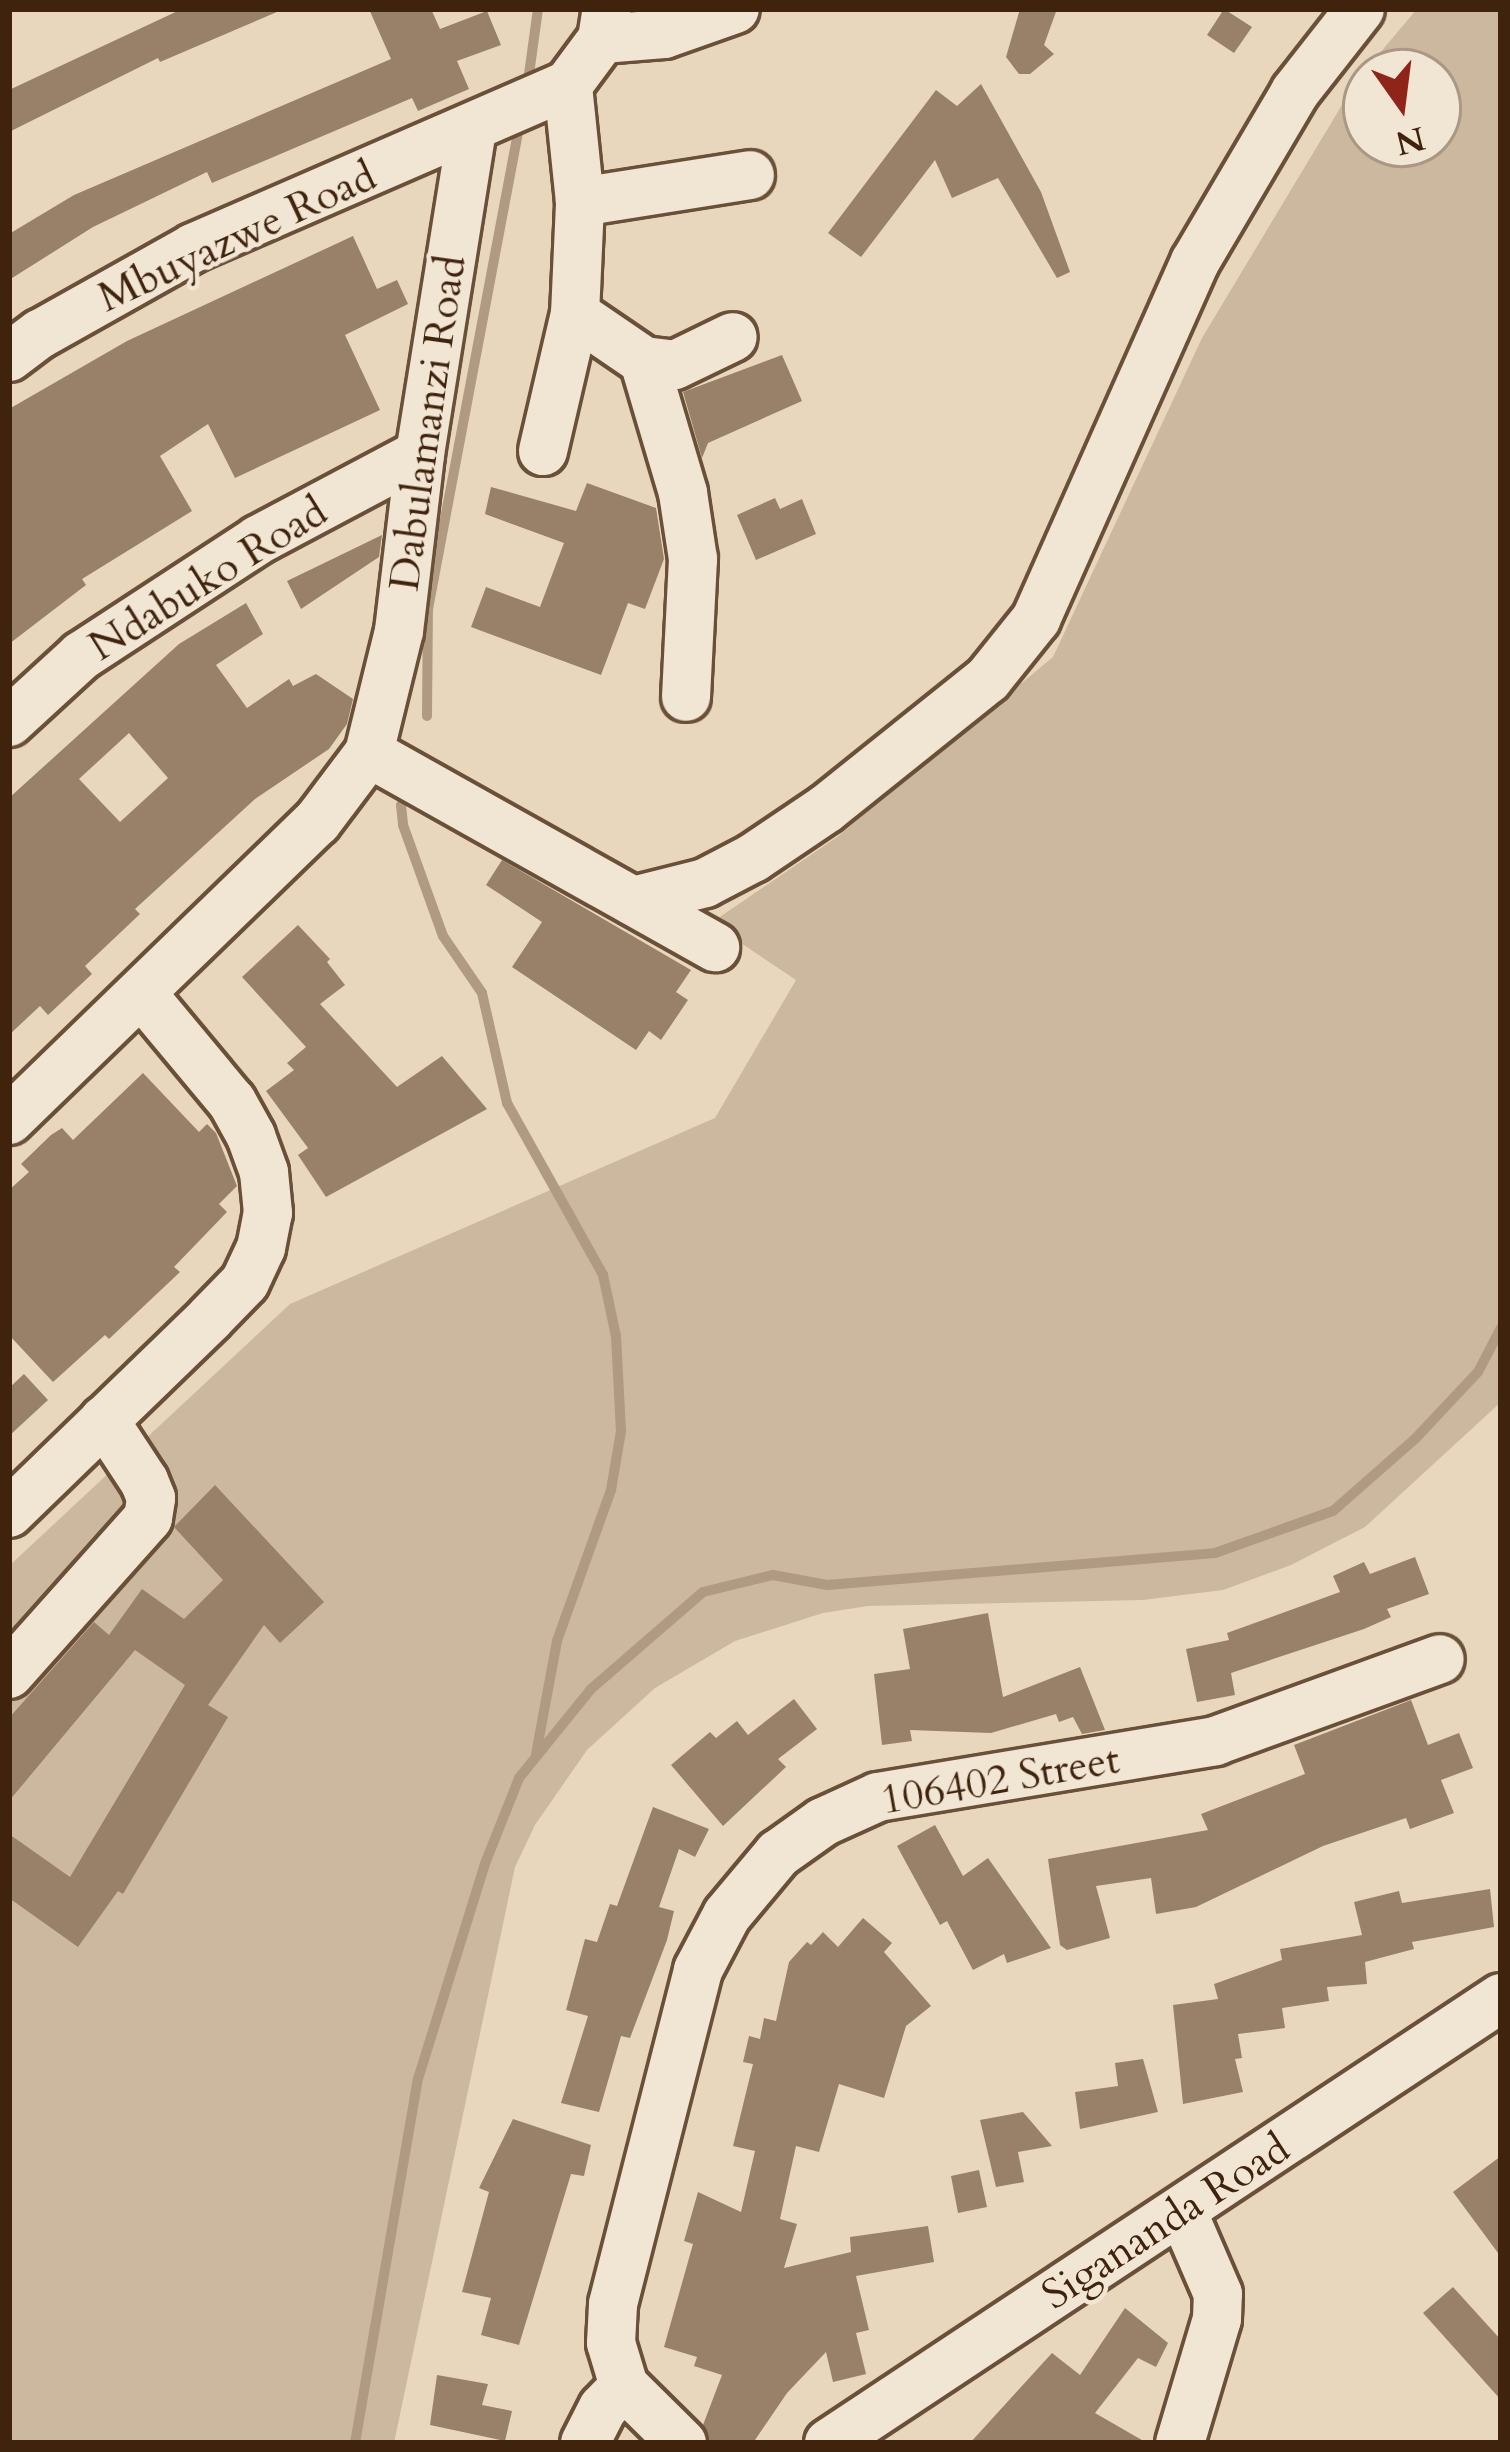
<!DOCTYPE html>
<html>
<head>
<meta charset="utf-8">
<style>
	body { margin:0 }
	#map { position:relative; width:1510px; height:2452px; overflow:hidden; background:#e9d7bd; font-family:Cardo,serif }
	div>[style] { position:absolute }
	[style*='--x'] { left:calc(var(--x)*1px); top:calc(var(--y)*1px); width:calc(var(--w)*1px); rotate:calc(var(--a)*1deg) }
	.green>* { inset:0; background:#ccb89f }
	.stream>* { height:10px; margin:-5px; padding:0 5px; transform-origin:5px; border-radius:5px; background:#b09a81 }
	.building>* { inset:0; background:#988168 }
	.roads { filter:drop-shadow(3px 0 #6a5038) drop-shadow(-3px 0 #6a5038) drop-shadow(0 3px #6a5038) drop-shadow(0 -3px #6a5038) }
	.minor>* { height:48px; margin:-24px; padding:0 24px; transform-origin:24px; border-radius:24px; background:#f1e5d4 }
	span { translate:-50% -50%; white-space:nowrap; text-align:center; line-height:1.15; -webkit-text-stroke:9px #f1e5d4; paint-order:stroke }
	.street-label { font-size:42px; color:#40230c }
	.frame { position:absolute; inset:0; border:12px solid #40230c; pointer-events:none }
	.north { position:absolute; left:1342px; top:48px; width:120px; height:120px; box-sizing:border-box; background:#f1e5d4; border:3px solid #aa9784; border-radius:50%; rotate:166deg; font-size:33px; font-weight:700; line-height:48px; text-align:center; color:#40230c }
	.north::after { content:''; display:block; margin:auto; width:42px; height:54px; background:#8f2418; clip-path:polygon(50% 0,100% 100%,50% 72%,0 100%) }
</style>
</head>
<body>
<div id="map">
	<div class="green">
		<div style="clip-path:polygon(evenodd,1417px 9px,1501px 9px,1501px 1402px,1365px 1527px,1291px 1565px,1223px 1590px,1143px 1600px,868px 1606px,823px 1613px,735px 1641px,655px 1688px,587px 1750px,535px 1825px,515px 1867px,394px 2443px,9px 2443px,9px 1566px,290px 1304px,715px 1118px,796px 980px,711px 923px,837px 837px,1053px 657px,1202px 338px,1357px 80px,1417px 9px,1366px 72px,1438px 72px,1438px 144px,1366px 144px,1366px 72px)"></div>
	</div>
	<div class="stream">
		<div style="--x:527;--y:89;--w:81;--a:-82.2"></div>
		<div style="--x:427;--y:716;--w:107;--a:-89.5"></div>
		<div style="--x:428;--y:609;--w:499;--a:-79.3"></div>
		<div style="--x:401;--y:805;--w:20;--a:84"></div>
		<div style="--x:403;--y:825;--w:118;--a:70.2"></div>
		<div style="--x:443;--y:936;--w:69;--a:55.6"></div>
		<div style="--x:482;--y:993;--w:113;--a:77.2"></div>
		<div style="--x:507;--y:1103;--w:197;--a:60.8"></div>
		<div style="--x:603;--y:1275;--w:62;--a:78"></div>
		<div style="--x:616;--y:1336;--w:95;--a:87"></div>
		<div style="--x:621;--y:1431;--w:60;--a:99.6"></div>
		<div style="--x:611;--y:1490;--w:160;--a:109.7"></div>
		<div style="--x:557;--y:1641;--w:115;--a:100.5"></div>
		<div style="--x:355;--y:2443;--w:369;--a:-80.2"></div>
		<div style="--x:418;--y:2079;--w:228;--a:-72.7"></div>
		<div style="--x:486;--y:1861;--w:89;--a:-68.3"></div>
		<div style="--x:519;--y:1778;--w:114;--a:-51"></div>
		<div style="--x:591;--y:1689;--w:148;--a:-40.9"></div>
		<div style="--x:703;--y:1592;--w:72;--a:-13.7"></div>
		<div style="--x:773;--y:1575;--w:55;--a:10.5"></div>
		<div style="--x:827;--y:1585;--w:389;--a:-4.7"></div>
		<div style="--x:1215;--y:1553;--w:125;--a:-19.6"></div>
		<div style="--x:1333;--y:1511;--w:109;--a:-41.3"></div>
		<div style="--x:1415;--y:1439;--w:92;--a:-46.8"></div>
		<div style="--x:1478;--y:1372;--w:50;--a:-62.4"></div>
	</div>
	<div class="building">
		<div style="clip-path:polygon(182px 9px,284px 9px,160px 62px,158px 58px,9px 132px,9px 90px)"></div>
		<div style="clip-path:polygon(369px 9px,431px 9px,440px 29px,487px 11px,501px 45px,457px 61px,469px 89px,418px 111px,412px 98px,212px 183px,207px 172px,93px 227px,9px 280px,9px 234px,74px 195px,391px 59px)"></div>
		<div style="clip-path:polygon(1020px 9px,1057px 9px,1044px 45px,1054px 54px,1030px 74px,1019px 74px,1006px 57px)"></div>
		<div style="clip-path:polygon(1224px 9px,1252px 27px,1234px 53px,1207px 35px)"></div>
		<div style="clip-path:polygon(981px 84px,1041px 192px,1070px 272px,1057px 278px,998px 178px,952px 198px,935px 160px,861px 257px,828px 233px,936px 90px,957px 106px)"></div>
		<div style="clip-path:polygon(353px 236px,377px 289px,397px 280px,408px 304px,345px 335px,380px 410px,235px 478px,208px 424px,160px 456px,192px 511px,82px 579px,86px 585px,9px 644px,9px 409px,127px 341px)"></div>
		<div style="clip-path:polygon(782px 355px,802px 401px,708px 443px,702px 458px,683px 392px)"></div>
		<div style="clip-path:polygon(587px 483px,656px 508px,664px 559px,645px 609px,628px 603px,601px 675px,471px 627px,486px 587px,540px 607px,564px 543px,485px 514px,491px 487px,576px 511px)"></div>
		<div style="clip-path:polygon(775px 498px,780px 509px,802px 499px,816px 534px,756px 560px,737px 515px)"></div>
		<div style="clip-path:polygon(382px 535px,379px 557px,301px 609px,287px 581px)"></div>
		<div style="clip-path:polygon(evenodd,246px 603px,263px 634px,216px 665px,247px 708px,289px 679px,293px 686px,316px 674px,353px 699px,347px 724px,329px 749px,255px 799px,135px 909px,140px 914px,85px 966px,92px 974px,48px 1015px,40px 1006px,9px 1035px,9px 798px,179px 644px,246px 603px,129px 733px,168px 778px,120px 822px,79px 779px,129px 733px)"></div>
		<div style="clip-path:polygon(502px 860px,691px 970px,676px 992px,688px 1000px,661px 1040px,649px 1031px,636px 1050px,512px 967px,542px 922px,486px 885px)"></div>
		<div style="clip-path:polygon(298px 925px,330px 959px,327px 962px,345px 985px,320px 1004px,397px 1087px,442px 1056px,487px 1109px,326px 1197px,298px 1155px,308px 1148px,266px 1091px,294px 1070px,287px 1063px,306px 1047px,242px 977px)"></div>
		<div style="clip-path:polygon(143px 1073px,199px 1132px,207px 1124px,216px 1133px,237px 1186px,219px 1204px,227px 1212px,174px 1267px,180px 1272px,109px 1339px,105px 1335px,53px 1382px,9px 1335px,9px 1190px,29px 1172px,21px 1164px,51px 1135px,62px 1128px,73px 1140px)"></div>
		<div style="clip-path:polygon(24px 1374px,48px 1400px,9px 1436px,9px 1388px)"></div>
		<div style="clip-path:polygon(215px 1485px,324px 1602px,280px 1643px,264px 1625px,208px 1705px,228px 1717px,123px 1894px,118px 1891px,78px 1947px,9px 1898px,9px 1834px,70px 1877px,185px 1685px,135px 1650px,9px 1801px,9px 1718px,94px 1622px,109px 1635px,142px 1589px,184px 1619px,223px 1580px,174px 1527px)"></div>
		<div style="clip-path:polygon(1415px 1557px,1429px 1594px,1387px 1609px,1391px 1617px,1364px 1629px,1231px 1673px,1235px 1695px,1197px 1702px,1186px 1649px,1229px 1640px,1227px 1633px,1340px 1592px,1333px 1576px,1364px 1562px,1370px 1574px)"></div>
		<div style="clip-path:polygon(988px 1613px,1003px 1697px,1080px 1667px,1105px 1730px,1082px 1734px,1073px 1717px,1059px 1722px,1056px 1714px,991px 1733px,910px 1730px,912px 1741px,882px 1745px,874px 1674px,910px 1669px,903px 1629px)"></div>
		<div style="clip-path:polygon(794px 1699px,817px 1729px,778px 1759px,786px 1767px,723px 1826px,671px 1765px,710px 1732px,716px 1738px,737px 1721px,748px 1735px)"></div>
		<div style="clip-path:polygon(1411px 1700px,1428px 1745px,1459px 1733px,1473px 1768px,1441px 1780px,1454px 1813px,1410px 1829px,1406px 1818px,1323px 1846px,1196px 1907px,1156px 1914px,1151px 1878px,1096px 1886px,1110px 1938px,1067px 1950px,1060px 1945px,1048px 1859px,1208px 1830px,1201px 1814px,1305px 1774px,1294px 1745px)"></div>
		<div style="clip-path:polygon(653px 1807px,709px 1829px,695px 1857px,679px 1849px,659px 1907px,674px 1911px,667px 1940px,630px 2038px,621px 2036px,599px 2112px,561px 2103px,588px 2016px,566px 2010px,585px 1939px,597px 1942px,610px 1904px,617px 1906px)"></div>
		<div style="clip-path:polygon(935px 1825px,963px 1876px,988px 1858px,1051px 1948px,1007px 1963px,1004px 1954px,973px 1970px,947px 1921px,940px 1925px,897px 1846px)"></div>
		<div style="clip-path:polygon(1490px 1889px,1494px 1927px,1412px 1942px,1414px 1949px,1365px 1962px,1367px 1984px,1327px 1987px,1329px 2001px,1282px 2008px,1285px 2028px,1238px 2034px,1242px 2058px,1235px 2059px,1243px 2092px,1183px 2104px,1173px 2005px,1218px 1999px,1214px 1984px,1282px 1960px,1280px 1949px,1362px 1935px,1354px 1902px,1399px 1891px,1402px 1903px)"></div>
		<div style="clip-path:polygon(863px 1918px,892px 1943px,884px 1952px,931px 2006px,906px 2026px,884px 2098px,839px 2084px,819px 2152px,796px 2146px,780px 2219px,797px 2224px,784px 2268px,851px 2252px,850px 2237px,928px 2226px,934px 2262px,856px 2276px,869px 2330px,856px 2333px,866px 2374px,833px 2382px,826px 2352px,787px 2393px,753px 2443px,710px 2443px,703px 2425px,722px 2375px,694px 2366px,697px 2357px,664px 2347px,693px 2244px,684px 2241px,698px 2192px,741px 2212px,755px 2151px,733px 2146px,753px 2064px,743px 2062px,749px 2036px,760px 2039px,764px 2018px,776px 2021px,789px 1962px,807px 1942px,811px 1945px,823px 1932px,838px 1947px)"></div>
		<div style="clip-path:polygon(1143px 2059px,1158px 2112px,1080px 2129px,1075px 2092px,1118px 2086px,1115px 2063px)"></div>
		<div style="clip-path:polygon(1023px 2112px,1052px 2146px,1018px 2152px,1024px 2182px,996px 2187px,980px 2120px)"></div>
		<div style="clip-path:polygon(513px 2119px,591px 2145px,584px 2176px,571px 2174px,519px 2345px,481px 2335px,491px 2298px,462px 2292px,489px 2192px,479px 2188px)"></div>
		<div style="clip-path:polygon(1501px 2156px,1501px 2257px,1453px 2192px)"></div>
		<div style="clip-path:polygon(979px 2170px,987px 2207px,958px 2213px,951px 2176px)"></div>
		<div style="clip-path:polygon(1453px 2287px,1501px 2340px,1501px 2400px,1423px 2313px)"></div>
		<div style="clip-path:polygon(1125px 2308px,1168px 2343px,1156px 2367px,1138px 2358px,1095px 2413px,1147px 2443px,970px 2443px,1052px 2353px,1080px 2375px)"></div>
		<div style="clip-path:polygon(437px 2375px,488px 2384px,482px 2405px,512px 2411px,505px 2441px,430px 2425px)"></div>
	</div>
	<div class="roads">
		<div class="minor">
			<div style="--x:602;--y:39;--w:62;--a:-4.6"></div>
			<div style="--x:664;--y:34;--w:75;--a:-19.4"></div>
			<div style="--x:580;--y:202;--w:172;--a:-9"></div>
			<div style="--x:575;--y:314;--w:83;--a:34.3"></div>
			<div style="--x:644;--y:361;--w:31;--a:7"></div>
			<div style="--x:675;--y:365;--w:64;--a:-25.8"></div>
			<div style="--x:9;--y:357;--w:39;--a:-37"></div>
			<div style="--x:40;--y:334;--w:176;--a:-29.3"></div>
			<div style="--x:193;--y:248;--w:409;--a:-23.5"></div>
			<div style="--x:568;--y:85;--w:57;--a:-53.5"></div>
			<div style="--x:602;--y:39;--w:30;--a:-81"></div>
			<div style="--x:644;--y:361;--w:138;--a:73.5"></div>
			<div style="--x:683;--y:493;--w:67;--a:81.4"></div>
			<div style="--x:693;--y:559;--w:138;--a:92.9"></div>
			<div style="--x:543;--y:451;--w:141;--a:-76.9"></div>
			<div style="--x:575;--y:314;--w:112;--a:-87.4"></div>
			<div style="--x:580;--y:202;--w:118;--a:-95.9"></div>
			<div style="--x:9;--y:722;--w:98;--a:-42.5"></div>
			<div style="--x:81;--y:656;--w:212;--a:-33.2"></div>
			<div style="--x:258;--y:540;--w:183;--a:-28"></div>
			<div style="--x:369;--y:753;--w:397;--a:29.3"></div>
			<div style="--x:633;--y:901;--w:74;--a:-14"></div>
			<div style="--x:705;--y:883;--w:54;--a:-27.5"></div>
			<div style="--x:753;--y:858;--w:89;--a:-34"></div>
			<div style="--x:827;--y:808;--w:206;--a:-38.7"></div>
			<div style="--x:988;--y:679;--w:77;--a:-51.3"></div>
			<div style="--x:1036;--y:619;--w:391;--a:-66"></div>
			<div style="--x:1195;--y:262;--w:197;--a:-59.5"></div>
			<div style="--x:1295;--y:92;--w:105;--a:-51.9"></div>
			<div style="--x:9;--y:1120;--w:429;--a:-44.1"></div>
			<div style="--x:317;--y:822;--w:86;--a:-53"></div>
			<div style="--x:369;--y:753;--w:126;--a:-76.2"></div>
			<div style="--x:399;--y:631;--w:178;--a:-83.2"></div>
			<div style="--x:420;--y:454;--w:330;--a:-80.9"></div>
			<div style="--x:9;--y:1513;--w:280;--a:-44.1"></div>
			<div style="--x:210;--y:1318;--w:50;--a:-45.8"></div>
			<div style="--x:245;--y:1282;--w:38;--a:-65"></div>
			<div style="--x:261;--y:1248;--w:36;--a:-79"></div>
			<div style="--x:268;--y:1213;--w:41;--a:-95.6"></div>
			<div style="--x:264;--y:1172;--w:38;--a:-110"></div>
			<div style="--x:251;--y:1136;--w:39;--a:-119"></div>
			<div style="--x:232;--y:1102;--w:139;--a:-129.8"></div>
			<div style="--x:9;--y:1674;--w:209;--a:-48.3"></div>
			<div style="--x:148;--y:1518;--w:20;--a:-81"></div>
			<div style="--x:151;--y:1498;--w:18;--a:-112"></div>
			<div style="--x:144;--y:1481;--w:73;--a:-123.3"></div>
			<div style="--x:585;--y:2443;--w:39;--a:-63"></div>
			<div style="--x:603;--y:2408;--w:30;--a:-46"></div>
			<div style="--x:682;--y:2443;--w:81;--a:-135.5"></div>
			<div style="--x:624;--y:2386;--w:45;--a:-106.8"></div>
			<div style="--x:611;--y:2343;--w:39;--a:-87"></div>
			<div style="--x:613;--y:2304;--w:345;--a:-75.7"></div>
			<div style="--x:698;--y:1970;--w:62;--a:-62.2"></div>
			<div style="--x:727;--y:1915;--w:80;--a:-50.1"></div>
			<div style="--x:778;--y:1854;--w:55;--a:-35.4"></div>
			<div style="--x:823;--y:1822;--w:60;--a:-24.4"></div>
			<div style="--x:878;--y:1797;--w:342;--a:-9.4"></div>
			<div style="--x:1215;--y:1741;--w:239;--a:-20"></div>
			<div style="--x:829;--y:2443;--w:806;--a:-33.51"></div>
			<div style="--x:1180;--y:2443;--w:129;--a:-73.4"></div>
			<div style="--x:1217;--y:2319;--w:25;--a:-88"></div>
			<div style="--x:1218;--y:2294;--w:88;--a:-113.4"></div>
		</div>
	</div>
	<div class="street-label">
		<span style="left:237px;top:237px;rotate:-25deg">Mbuyazwe Road</span>
		<span style="left:428px;top:423px;rotate:-82deg">Dabulamanzi Road</span>
		<span style="left:208px;top:579px;rotate:-32deg">Ndabuko Road</span>
		<span style="left:1000px;top:1780px;rotate:-10deg">106402 Street</span>
		<span style="left:1166px;top:2222px;rotate:-33deg">Sigananda Road</span>
	</div>
	<div class="frame"></div>
	<div class="north">N</div>
</div>
</body>
</html>
